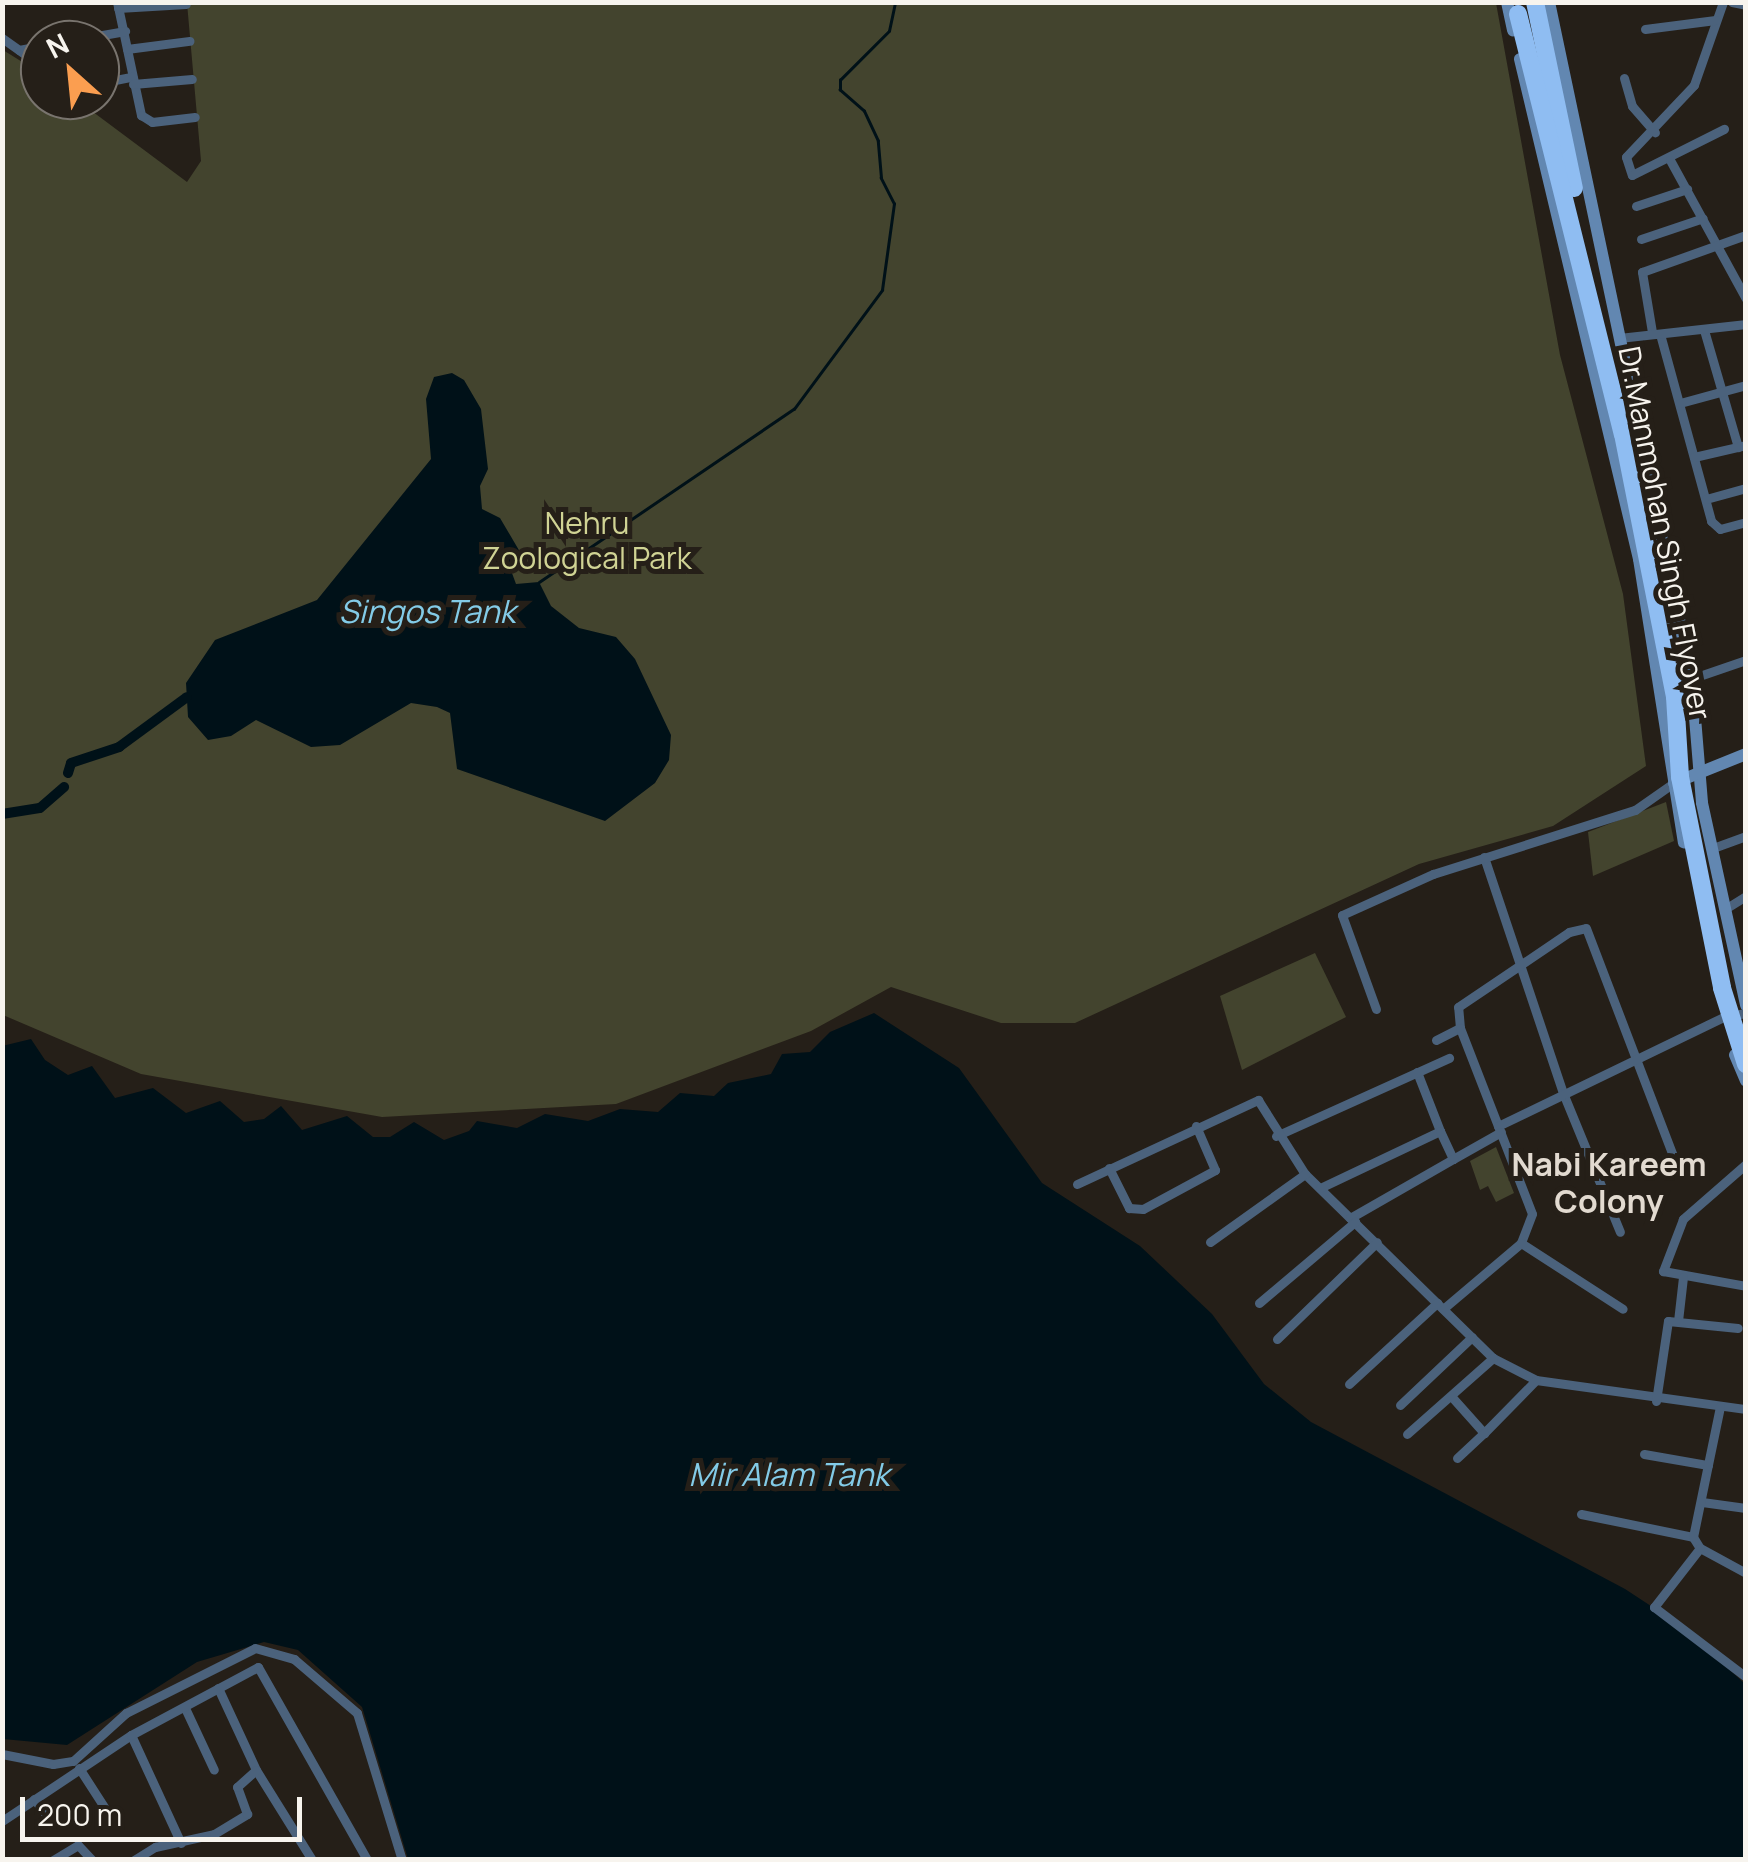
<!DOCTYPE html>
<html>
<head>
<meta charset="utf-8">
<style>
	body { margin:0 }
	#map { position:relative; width:1748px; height:1862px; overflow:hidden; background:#251f18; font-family:Manrope,sans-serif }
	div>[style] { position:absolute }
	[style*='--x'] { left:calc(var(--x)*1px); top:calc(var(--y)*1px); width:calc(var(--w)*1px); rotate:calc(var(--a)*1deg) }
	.green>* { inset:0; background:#43442e }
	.water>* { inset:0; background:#001118 }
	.stream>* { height:2.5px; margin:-1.25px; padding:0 1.25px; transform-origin:1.25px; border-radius:1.25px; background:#001118 }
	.canal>* { height:10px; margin:-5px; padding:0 5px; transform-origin:5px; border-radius:5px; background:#001118 }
	.street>* { height:9px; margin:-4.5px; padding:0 4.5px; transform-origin:4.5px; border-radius:4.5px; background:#4b627c }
	.secondary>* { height:12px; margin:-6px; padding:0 6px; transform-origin:6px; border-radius:6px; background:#6287b1 }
	.highway-bridge>* { height:18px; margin:-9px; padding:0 9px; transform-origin:9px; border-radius:9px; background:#8fbdf2 }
	span { translate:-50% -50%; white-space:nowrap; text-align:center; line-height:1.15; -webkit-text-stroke:10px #251f18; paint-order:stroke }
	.park-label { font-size:30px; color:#d0d394 }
	.street-label { font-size:30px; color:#f7f4ee }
	.water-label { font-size:32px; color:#83cbe7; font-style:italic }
	.neighbourhood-label { font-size:32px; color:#e2dad0; font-weight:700 }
	.frame { position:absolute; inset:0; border:5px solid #f7f4ee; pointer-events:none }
	.north { position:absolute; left:20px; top:20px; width:100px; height:100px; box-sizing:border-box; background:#251f18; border:2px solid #79746e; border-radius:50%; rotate:333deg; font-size:28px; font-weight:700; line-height:40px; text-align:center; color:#f7f4ee }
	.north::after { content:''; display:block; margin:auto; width:35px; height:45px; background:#fb9e50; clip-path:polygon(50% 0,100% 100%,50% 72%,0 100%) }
	.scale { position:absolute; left:20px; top:1797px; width:282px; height:45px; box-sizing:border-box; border:5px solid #f7f4ee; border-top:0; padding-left:12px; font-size:30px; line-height:35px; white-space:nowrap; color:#f7f4ee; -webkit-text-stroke:8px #251f18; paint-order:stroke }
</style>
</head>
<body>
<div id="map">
	<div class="green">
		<div style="clip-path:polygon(187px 3px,1496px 3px,1560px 355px,1623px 594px,1646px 766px,1553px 826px,1419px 864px,1075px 1023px,1001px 1023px,891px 987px,811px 1031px,616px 1104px,382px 1117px,141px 1074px,3px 1015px,3px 50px,40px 73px,40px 100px,77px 100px,187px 182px,201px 161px)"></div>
		<div style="clip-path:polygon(1666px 802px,1674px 841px,1593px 876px,1588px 832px)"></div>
		<div style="clip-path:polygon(1315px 953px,1346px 1017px,1242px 1070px,1220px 996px)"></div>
		<div style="clip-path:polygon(1496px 1147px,1514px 1193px,1496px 1202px,1488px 1186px,1480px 1190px,1470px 1161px)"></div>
	</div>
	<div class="water">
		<div style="clip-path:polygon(452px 373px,464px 380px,481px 409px,488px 469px,480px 486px,482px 509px,500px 518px,520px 552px,509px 565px,516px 584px,539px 582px,551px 606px,579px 628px,616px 637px,635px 659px,671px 735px,669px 760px,655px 783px,605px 821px,457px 769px,450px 713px,437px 707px,411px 703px,340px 745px,311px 747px,256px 720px,231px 736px,208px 740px,188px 717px,186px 683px,215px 640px,317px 600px,431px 459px,426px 399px,434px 377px)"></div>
		<div style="clip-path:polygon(874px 1013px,959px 1068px,1042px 1183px,1140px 1246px,1212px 1314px,1264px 1384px,1311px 1422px,1625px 1589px,1683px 1627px,1745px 1684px,1745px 1859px,408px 1859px,362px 1707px,298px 1650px,264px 1642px,197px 1662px,67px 1745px,3px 1739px,2px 1046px,31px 1039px,45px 1060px,68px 1075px,92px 1066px,115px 1098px,153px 1088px,186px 1113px,220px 1101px,244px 1122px,264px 1119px,281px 1106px,302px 1130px,347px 1116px,373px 1137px,390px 1137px,414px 1122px,444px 1140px,469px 1131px,477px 1121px,517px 1128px,545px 1114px,588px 1121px,620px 1109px,658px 1112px,680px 1093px,714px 1096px,728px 1083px,771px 1074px,782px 1054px,810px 1052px,830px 1032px)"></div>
	</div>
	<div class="stream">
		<div style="--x:539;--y:582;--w:308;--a:-34.2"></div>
		<div style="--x:794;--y:409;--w:148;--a:-53.5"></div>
		<div style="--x:882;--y:290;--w:87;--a:-82.1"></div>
		<div style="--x:894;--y:204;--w:29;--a:-117"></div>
		<div style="--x:881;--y:178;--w:37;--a:-95"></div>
		<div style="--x:878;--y:141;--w:33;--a:-115"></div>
		<div style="--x:864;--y:111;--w:32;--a:-139"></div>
		<div style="--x:840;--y:90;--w:10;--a:-90"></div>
		<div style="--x:840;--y:80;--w:69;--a:-45"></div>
		<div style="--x:889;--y:31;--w:30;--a:-78"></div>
	</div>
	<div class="canal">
		<div style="--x:68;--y:773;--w:10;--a:-73"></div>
		<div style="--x:71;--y:763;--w:51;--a:-18.4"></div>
		<div style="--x:119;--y:747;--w:84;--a:-36.3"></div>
		<div style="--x:2;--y:814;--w:38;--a:-9"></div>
		<div style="--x:40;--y:808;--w:32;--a:-41"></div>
	</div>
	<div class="street">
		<div style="--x:117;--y:2;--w:116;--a:78"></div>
		<div style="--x:141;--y:115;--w:13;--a:32"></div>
		<div style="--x:152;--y:122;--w:43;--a:-6.6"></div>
		<div style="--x:1723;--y:2;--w:88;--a:109.3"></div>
		<div style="--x:1694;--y:85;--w:99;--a:133.4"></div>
		<div style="--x:1626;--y:157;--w:19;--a:72"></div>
		<div style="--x:1632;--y:175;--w:103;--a:-26.6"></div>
		<div style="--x:1732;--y:2;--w:14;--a:12"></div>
		<div style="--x:118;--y:8;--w:68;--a:-3.4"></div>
		<div style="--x:1645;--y:29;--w:71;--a:-7.3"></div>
		<div style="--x:2;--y:38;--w:47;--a:35.4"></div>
		<div style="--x:74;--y:40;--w:52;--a:-10"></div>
		<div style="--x:127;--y:49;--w:63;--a:-7.4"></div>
		<div style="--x:19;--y:50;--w:21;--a:-11"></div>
		<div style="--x:1624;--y:78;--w:29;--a:74"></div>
		<div style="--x:1632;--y:106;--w:35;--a:49"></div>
		<div style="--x:100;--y:83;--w:33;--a:-11"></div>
		<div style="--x:133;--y:84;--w:59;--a:-4.8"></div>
		<div style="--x:1670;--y:160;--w:158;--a:61.3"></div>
		<div style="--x:1636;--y:206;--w:54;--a:-18.4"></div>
		<div style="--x:1641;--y:239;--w:65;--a:-18.7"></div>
		<div style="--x:1704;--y:330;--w:122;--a:73.8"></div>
		<div style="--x:1652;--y:332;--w:61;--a:-99.5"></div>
		<div style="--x:1642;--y:272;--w:110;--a:-19.6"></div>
		<div style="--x:1660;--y:334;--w:194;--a:74.7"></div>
		<div style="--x:1711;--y:521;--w:12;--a:42"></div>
		<div style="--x:1720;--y:529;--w:27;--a:-15"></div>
		<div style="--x:1619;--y:338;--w:128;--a:-6.3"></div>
		<div style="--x:1680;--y:403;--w:68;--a:-15.3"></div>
		<div style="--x:1694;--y:457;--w:53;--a:-13"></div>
		<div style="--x:1706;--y:499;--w:41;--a:-15.4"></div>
		<div style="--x:1673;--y:685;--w:77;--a:-18.9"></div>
		<div style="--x:1713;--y:848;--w:35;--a:-20"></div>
		<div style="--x:1484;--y:857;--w:249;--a:71.5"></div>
		<div style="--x:1563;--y:1093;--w:150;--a:67.7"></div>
		<div style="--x:1725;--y:909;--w:25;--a:-32"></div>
		<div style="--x:1376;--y:1009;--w:100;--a:-109.9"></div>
		<div style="--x:1342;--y:915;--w:100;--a:-24.3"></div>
		<div style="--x:1433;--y:874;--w:212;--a:-17.6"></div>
		<div style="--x:1635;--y:810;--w:45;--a:-35.1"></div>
		<div style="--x:1460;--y:1028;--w:21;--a:-95"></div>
		<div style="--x:1458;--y:1007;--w:134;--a:-34"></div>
		<div style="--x:1569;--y:932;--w:17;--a:-13"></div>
		<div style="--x:1586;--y:928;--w:260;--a:69.1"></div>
		<div style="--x:1436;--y:1040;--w:27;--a:-27"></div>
		<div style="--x:1460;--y:1028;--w:199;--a:68.8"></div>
		<div style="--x:1532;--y:1214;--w:31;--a:111"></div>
		<div style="--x:1521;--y:1243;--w:102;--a:139.8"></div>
		<div style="--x:1417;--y:1072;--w:63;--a:68.7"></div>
		<div style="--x:1498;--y:1126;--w:250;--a:-25.8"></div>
		<div style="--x:1723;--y:1017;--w:23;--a:-10"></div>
		<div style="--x:1276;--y:1136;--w:190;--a:-24.3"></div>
		<div style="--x:1746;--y:1164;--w:84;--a:138.9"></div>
		<div style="--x:1683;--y:1219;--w:56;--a:111"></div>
		<div style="--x:1663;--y:1271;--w:84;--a:10.2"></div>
		<div style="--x:1109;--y:1168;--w:45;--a:63.4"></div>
		<div style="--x:1129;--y:1208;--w:14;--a:4"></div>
		<div style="--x:1143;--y:1209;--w:82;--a:-28.4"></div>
		<div style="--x:1215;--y:1170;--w:48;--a:-113.4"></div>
		<div style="--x:1077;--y:1184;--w:200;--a:-24.9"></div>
		<div style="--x:1258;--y:1100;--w:88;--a:57.6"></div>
		<div style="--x:1305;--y:1174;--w:263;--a:44.4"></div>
		<div style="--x:1493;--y:1358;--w:48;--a:27.1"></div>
		<div style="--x:1536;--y:1380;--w:212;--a:7.9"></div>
		<div style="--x:1320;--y:1188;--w:133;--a:-25.4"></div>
		<div style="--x:1440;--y:1131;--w:31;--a:65"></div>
		<div style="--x:1453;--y:1159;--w:55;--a:-29.4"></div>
		<div style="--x:1350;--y:1218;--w:119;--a:-29.8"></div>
		<div style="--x:1210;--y:1242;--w:117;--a:-35.6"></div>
		<div style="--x:1521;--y:1243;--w:121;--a:32.9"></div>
		<div style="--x:1259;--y:1303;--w:126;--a:-40.2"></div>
		<div style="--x:1678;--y:1321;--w:44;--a:-83.5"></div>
		<div style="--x:1277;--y:1339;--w:139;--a:-44.1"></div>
		<div style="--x:1349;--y:1384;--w:120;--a:-42.6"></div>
		<div style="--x:1451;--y:1396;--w:50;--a:48.3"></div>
		<div style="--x:1484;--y:1433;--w:74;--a:-45.5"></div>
		<div style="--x:1656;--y:1401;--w:81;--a:-81.5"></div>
		<div style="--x:1668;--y:1321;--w:70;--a:5.7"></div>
		<div style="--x:1400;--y:1405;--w:99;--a:-43.4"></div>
		<div style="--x:1407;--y:1434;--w:115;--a:-41.5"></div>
		<div style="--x:1644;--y:1454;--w:65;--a:9.8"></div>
		<div style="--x:1457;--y:1458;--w:37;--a:-43"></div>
		<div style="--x:1702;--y:1502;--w:44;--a:7.8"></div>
		<div style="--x:1581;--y:1514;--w:114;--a:11.6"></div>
		<div style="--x:1693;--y:1537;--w:13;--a:58"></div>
		<div style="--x:1700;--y:1548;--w:52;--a:28.5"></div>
		<div style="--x:1693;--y:1537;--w:133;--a:-78.3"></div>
		<div style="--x:1700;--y:1548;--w:75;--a:127.9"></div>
		<div style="--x:1654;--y:1607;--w:116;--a:37.3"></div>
		<div style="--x:218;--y:1688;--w:90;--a:65.1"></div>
		<div style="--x:256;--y:1770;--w:106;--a:58.1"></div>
		<div style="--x:185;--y:1708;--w:68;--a:64.9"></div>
		<div style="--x:131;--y:1735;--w:119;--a:65.2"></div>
		<div style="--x:2;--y:1754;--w:52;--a:11.1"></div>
		<div style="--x:53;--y:1764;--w:20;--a:-9"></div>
		<div style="--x:73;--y:1761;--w:72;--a:-42.2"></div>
		<div style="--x:126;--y:1713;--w:144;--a:-26.7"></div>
		<div style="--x:255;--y:1648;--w:41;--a:15.8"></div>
		<div style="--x:294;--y:1659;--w:83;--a:40.6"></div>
		<div style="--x:357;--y:1713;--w:154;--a:73"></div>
		<div style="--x:79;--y:1768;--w:54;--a:57.2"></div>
		<div style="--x:34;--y:1799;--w:29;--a:52"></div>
		<div style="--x:2;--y:1821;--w:155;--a:-33.7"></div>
		<div style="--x:131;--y:1735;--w:144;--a:-28.2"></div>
		<div style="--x:258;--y:1667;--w:222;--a:60.5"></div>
		<div style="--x:53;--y:1860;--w:29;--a:-31"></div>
		<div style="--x:78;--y:1845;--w:21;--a:47"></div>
		<div style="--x:134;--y:1860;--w:25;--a:-32"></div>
		<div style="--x:155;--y:1847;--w:60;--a:-12.4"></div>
		<div style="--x:214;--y:1834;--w:39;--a:-31"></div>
		<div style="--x:247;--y:1814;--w:29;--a:-110"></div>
		<div style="--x:237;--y:1787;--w:25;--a:-42"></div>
	</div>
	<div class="secondary">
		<div style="--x:1507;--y:2;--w:29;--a:78"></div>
		<div style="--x:1549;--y:2;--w:694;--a:78.11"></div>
		<div style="--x:1692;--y:681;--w:122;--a:85.3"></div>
		<div style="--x:1702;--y:803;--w:207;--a:77.7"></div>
		<div style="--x:1520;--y:59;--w:514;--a:76.61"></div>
		<div style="--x:1639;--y:559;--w:287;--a:81"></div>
		<div style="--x:1674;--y:783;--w:78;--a:-21.9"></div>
		<div style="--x:1735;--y:1055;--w:28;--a:67"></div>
	</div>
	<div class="highway-bridge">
		<div style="--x:1535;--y:2;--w:190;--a:78.2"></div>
		<div style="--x:1518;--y:14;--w:433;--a:76"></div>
		<div style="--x:1623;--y:434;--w:268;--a:78.8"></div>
		<div style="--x:1675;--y:697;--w:80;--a:86.4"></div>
		<div style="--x:1680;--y:777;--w:215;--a:78.7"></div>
		<div style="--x:1722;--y:988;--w:80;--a:72.5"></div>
	</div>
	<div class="park-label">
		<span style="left:587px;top:540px">Nehru<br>Zoological Park</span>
	</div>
	<div class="street-label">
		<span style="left:1665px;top:533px;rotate:79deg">Dr.Manmohan Singh Flyover</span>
	</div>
	<div class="water-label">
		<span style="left:427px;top:611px">Singos Tank</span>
		<span style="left:789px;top:1474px">Mir Alam Tank</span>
	</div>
	<div class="neighbourhood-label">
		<span style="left:1609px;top:1183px">Nabi Kareem<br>Colony</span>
	</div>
	<div class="frame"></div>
	<div class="north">N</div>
	<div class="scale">200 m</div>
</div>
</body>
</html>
